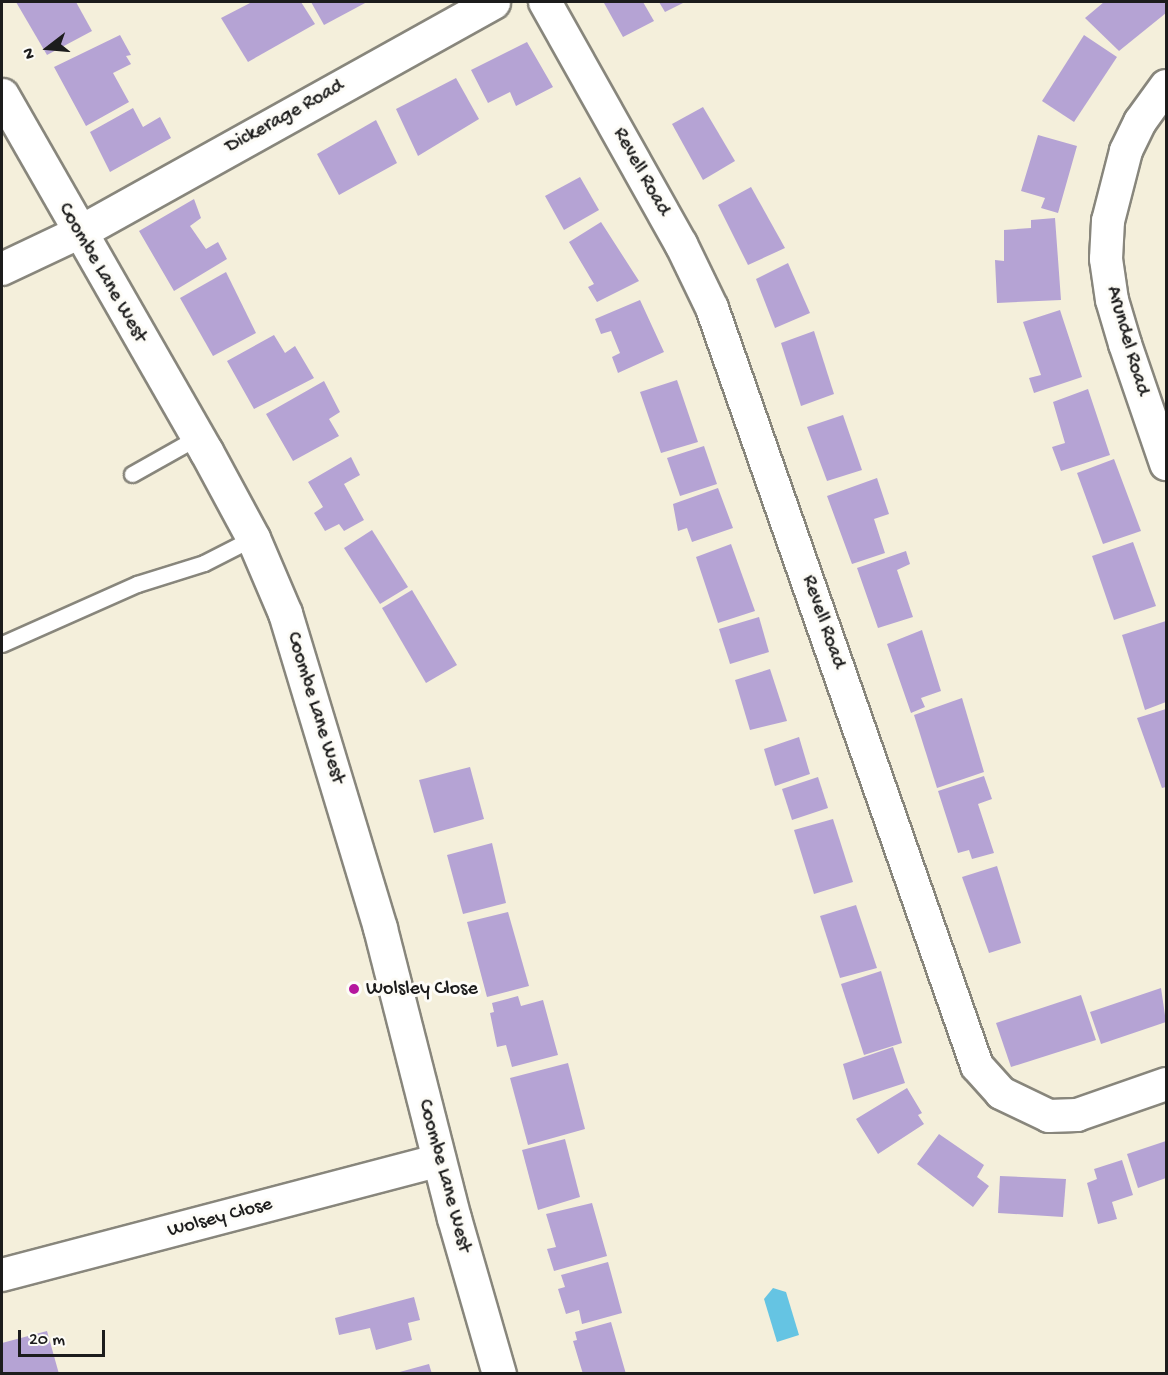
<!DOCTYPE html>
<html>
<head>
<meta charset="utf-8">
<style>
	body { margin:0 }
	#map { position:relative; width:1168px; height:1375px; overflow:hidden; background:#f4efdb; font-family:"Gochi Hand",sans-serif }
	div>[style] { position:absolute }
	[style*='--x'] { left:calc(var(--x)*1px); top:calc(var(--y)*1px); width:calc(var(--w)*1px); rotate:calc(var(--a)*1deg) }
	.water>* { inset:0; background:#65c4e3 }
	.building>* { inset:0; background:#b5a3d4 }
	.roads { filter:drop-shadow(2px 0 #88867c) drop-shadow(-2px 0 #88867c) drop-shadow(0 2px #88867c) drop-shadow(0 -2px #88867c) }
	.lane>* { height:15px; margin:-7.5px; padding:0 7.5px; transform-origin:7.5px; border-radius:7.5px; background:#fff }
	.street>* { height:32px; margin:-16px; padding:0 16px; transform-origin:16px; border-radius:16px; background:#fff }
	.secondary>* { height:33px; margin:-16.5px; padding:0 16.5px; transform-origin:16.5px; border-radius:16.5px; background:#fff }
	.primary>* { height:33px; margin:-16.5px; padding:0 16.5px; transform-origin:16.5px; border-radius:16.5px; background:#fff }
	.dots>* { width:16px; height:16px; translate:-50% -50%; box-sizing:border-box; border:3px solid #fdfcf7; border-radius:50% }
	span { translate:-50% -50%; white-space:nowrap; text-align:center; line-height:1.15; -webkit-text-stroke:6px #fdfcf7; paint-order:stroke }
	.street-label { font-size:20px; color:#1c1c1c }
	.poi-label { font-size:20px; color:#1c1c1c }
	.left { translate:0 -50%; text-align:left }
	.frame { position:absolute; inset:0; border:3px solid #1c1c1c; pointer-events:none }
	.north { position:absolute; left:18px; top:18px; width:60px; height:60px; -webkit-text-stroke:4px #fdfcf7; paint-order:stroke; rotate:254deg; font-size:16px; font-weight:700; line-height:24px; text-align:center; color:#1c1c1c }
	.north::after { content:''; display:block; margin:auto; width:21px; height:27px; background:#1c1c1c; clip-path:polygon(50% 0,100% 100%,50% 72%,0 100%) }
	.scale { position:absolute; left:18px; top:1330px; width:87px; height:27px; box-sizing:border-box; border:3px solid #1c1c1c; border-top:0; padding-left:8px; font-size:18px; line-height:21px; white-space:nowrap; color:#1c1c1c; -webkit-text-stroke:4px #fdfcf7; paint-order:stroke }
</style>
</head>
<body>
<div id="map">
	<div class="water">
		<div style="clip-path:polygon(773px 1288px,786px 1292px,799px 1335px,777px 1342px,764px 1299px)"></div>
	</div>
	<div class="building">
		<div style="clip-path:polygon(16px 2px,76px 2px,92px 31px,47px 55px)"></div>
		<div style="clip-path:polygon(252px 2px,301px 2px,315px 24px,248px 62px,221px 18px)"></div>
		<div style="clip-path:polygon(311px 2px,367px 2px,324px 25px)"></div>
		<div style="clip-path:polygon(608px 2px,643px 2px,654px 21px,623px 37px,604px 3px)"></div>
		<div style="clip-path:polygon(659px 2px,685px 2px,665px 12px)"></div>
		<div style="clip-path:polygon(1104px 2px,1166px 2px,1166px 13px,1119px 51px,1085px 18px)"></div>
		<div style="clip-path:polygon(120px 35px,131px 55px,126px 56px,131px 64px,113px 73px,129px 102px,86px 126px,54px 67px)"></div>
		<div style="clip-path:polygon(1084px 35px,1117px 57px,1074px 122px,1042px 101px)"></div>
		<div style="clip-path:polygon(527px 42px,553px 87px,516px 106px,510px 92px,488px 103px,471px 70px)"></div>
		<div style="clip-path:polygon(456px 78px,479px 119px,418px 156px,396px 109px)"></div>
		<div style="clip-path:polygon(703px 107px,735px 161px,703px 180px,672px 124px)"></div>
		<div style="clip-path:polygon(133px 108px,143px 127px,160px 117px,171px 138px,110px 172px,90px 132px)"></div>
		<div style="clip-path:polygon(376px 120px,397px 163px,339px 195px,317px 154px)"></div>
		<div style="clip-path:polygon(1038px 135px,1077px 146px,1058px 213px,1041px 208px,1045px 198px,1021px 191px)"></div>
		<div style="clip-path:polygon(580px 177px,599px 210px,564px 230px,545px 196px)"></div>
		<div style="clip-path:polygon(751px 187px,785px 248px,748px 265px,718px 205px)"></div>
		<div style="clip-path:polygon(194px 199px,201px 218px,190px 226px,206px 249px,218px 242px,227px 259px,174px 291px,139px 231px)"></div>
		<div style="clip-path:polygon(1055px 218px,1061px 300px,997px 303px,995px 260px,1004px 261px,1004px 230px,1031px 228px,1031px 220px)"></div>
		<div style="clip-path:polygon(601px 222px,639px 281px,597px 302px,588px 287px,594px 284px,569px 242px)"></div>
		<div style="clip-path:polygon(788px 263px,810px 313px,775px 328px,756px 279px)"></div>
		<div style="clip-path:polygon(226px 272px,256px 333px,213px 356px,180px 298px)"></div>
		<div style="clip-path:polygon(640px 300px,664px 352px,618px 373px,612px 357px,620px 353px,611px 331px,601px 334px,595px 319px)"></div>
		<div style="clip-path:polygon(1060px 310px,1082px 377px,1034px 393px,1029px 378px,1041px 375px,1023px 322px)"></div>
		<div style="clip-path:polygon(814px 331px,834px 394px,801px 406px,781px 343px)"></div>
		<div style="clip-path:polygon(274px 335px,285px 353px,295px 346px,314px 378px,254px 409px,227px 361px)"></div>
		<div style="clip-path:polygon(677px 380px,698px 442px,661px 453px,640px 392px)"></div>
		<div style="clip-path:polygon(324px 381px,340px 412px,329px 419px,339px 436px,293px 461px,266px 414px)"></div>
		<div style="clip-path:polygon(1088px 389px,1110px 455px,1061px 471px,1052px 447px,1065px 443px,1053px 402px)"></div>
		<div style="clip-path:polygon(843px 415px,862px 470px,827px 481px,807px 427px)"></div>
		<div style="clip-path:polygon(704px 446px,717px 484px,680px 496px,667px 458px)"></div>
		<div style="clip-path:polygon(351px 457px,360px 475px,344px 484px,364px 520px,344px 531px,339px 524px,325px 531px,314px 513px,323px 507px,308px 482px)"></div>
		<div style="clip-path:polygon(1114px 459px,1141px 531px,1103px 544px,1077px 473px)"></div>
		<div style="clip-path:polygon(877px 478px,889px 514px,874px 519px,885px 553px,852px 564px,827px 496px)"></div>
		<div style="clip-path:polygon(718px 488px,733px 528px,692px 542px,687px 528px,678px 531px,673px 504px)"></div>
		<div style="clip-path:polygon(372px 530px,408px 587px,380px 604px,344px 548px)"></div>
		<div style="clip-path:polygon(1133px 542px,1156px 606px,1114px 620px,1092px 556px)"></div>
		<div style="clip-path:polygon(731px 544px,755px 611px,718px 623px,696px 557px)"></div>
		<div style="clip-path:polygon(906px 551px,910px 564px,897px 570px,913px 617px,878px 628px,857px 568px)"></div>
		<div style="clip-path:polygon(412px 590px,457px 665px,426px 683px,382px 608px)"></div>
		<div style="clip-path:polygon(759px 617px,769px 652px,730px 664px,719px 629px)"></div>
		<div style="clip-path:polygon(1166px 621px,1166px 702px,1145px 710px,1122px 635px)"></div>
		<div style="clip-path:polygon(922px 630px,941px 691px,921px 698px,925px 707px,911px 713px,887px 644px)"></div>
		<div style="clip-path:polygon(770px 669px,787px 721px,750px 730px,735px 680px)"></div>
		<div style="clip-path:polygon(962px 698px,984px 772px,937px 788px,914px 715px)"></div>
		<div style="clip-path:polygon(1166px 709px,1166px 787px,1162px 788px,1137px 718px)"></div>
		<div style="clip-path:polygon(799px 737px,810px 774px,775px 786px,764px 749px)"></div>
		<div style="clip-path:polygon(470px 767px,484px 819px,434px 833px,419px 780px)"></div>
		<div style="clip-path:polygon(984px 776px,992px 799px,978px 804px,994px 853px,972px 859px,969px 850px,958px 853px,938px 791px)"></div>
		<div style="clip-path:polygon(818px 777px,828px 808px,792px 820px,782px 789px)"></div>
		<div style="clip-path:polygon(833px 819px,853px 882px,814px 894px,794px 830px)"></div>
		<div style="clip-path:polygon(492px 843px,506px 903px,463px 914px,447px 855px)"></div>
		<div style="clip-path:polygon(997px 866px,1021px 943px,989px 953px,962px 877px)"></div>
		<div style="clip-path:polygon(856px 905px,877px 968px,840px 978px,820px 916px)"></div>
		<div style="clip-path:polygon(508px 912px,529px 986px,487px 997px,467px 922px)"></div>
		<div style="clip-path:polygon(881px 971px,902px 1043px,864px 1055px,841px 984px)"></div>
		<div style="clip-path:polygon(1161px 988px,1166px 1022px,1101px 1044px,1090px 1012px)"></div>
		<div style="clip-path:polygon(1081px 995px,1096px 1040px,1011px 1067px,996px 1023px)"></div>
		<div style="clip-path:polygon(518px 996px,521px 1006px,543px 1000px,558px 1055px,512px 1067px,506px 1045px,497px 1047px,490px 1013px,494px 1012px,492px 1003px)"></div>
		<div style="clip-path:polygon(893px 1047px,905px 1083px,853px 1100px,843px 1064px)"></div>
		<div style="clip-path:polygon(568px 1063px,585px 1129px,528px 1145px,510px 1078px)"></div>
		<div style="clip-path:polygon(907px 1088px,922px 1113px,918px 1115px,924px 1124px,878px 1154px,856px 1119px)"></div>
		<div style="clip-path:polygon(939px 1134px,984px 1165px,977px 1177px,989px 1186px,973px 1207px,917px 1164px)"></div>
		<div style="clip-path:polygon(565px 1139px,580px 1197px,538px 1210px,522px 1150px)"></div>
		<div style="clip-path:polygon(1166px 1141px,1166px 1178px,1138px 1188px,1127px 1154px)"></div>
		<div style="clip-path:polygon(1122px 1160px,1133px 1195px,1112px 1202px,1117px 1219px,1098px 1224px,1087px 1183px,1097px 1179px,1094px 1169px)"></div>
		<div style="clip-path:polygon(1000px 1176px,1066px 1179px,1063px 1217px,998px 1213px)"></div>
		<div style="clip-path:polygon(592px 1203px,607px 1256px,554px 1271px,547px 1249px,556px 1247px,546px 1214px)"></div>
		<div style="clip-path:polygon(608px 1262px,622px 1313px,582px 1324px,579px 1310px,566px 1314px,558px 1289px,565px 1287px,561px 1275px)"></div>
		<div style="clip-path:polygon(414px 1297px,420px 1320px,408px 1323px,412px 1340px,376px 1350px,370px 1328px,339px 1335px,335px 1318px)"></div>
		<div style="clip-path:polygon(611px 1322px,626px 1374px,583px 1374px,573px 1341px,577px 1340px,575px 1332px)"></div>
		<div style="clip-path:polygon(47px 1331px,59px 1374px,2px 1374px,2px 1343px)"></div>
		<div style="clip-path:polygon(429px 1364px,432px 1374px,396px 1374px,396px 1373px)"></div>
	</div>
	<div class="roads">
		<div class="lane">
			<div style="--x:132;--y:474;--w:76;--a:-29.3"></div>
			<div style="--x:2;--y:644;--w:148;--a:-24"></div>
			<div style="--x:137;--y:584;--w:70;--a:-17.4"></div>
			<div style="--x:204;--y:563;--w:55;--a:-27"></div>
		</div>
		<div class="street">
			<div style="--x:545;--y:2;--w:278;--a:60.7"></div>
			<div style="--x:681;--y:244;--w:71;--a:64.2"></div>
			<div style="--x:712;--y:308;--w:803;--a:70.73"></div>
			<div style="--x:977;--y:1066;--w:36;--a:48"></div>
			<div style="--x:1001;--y:1093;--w:53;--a:25.6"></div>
			<div style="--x:1049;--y:1116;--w:28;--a:-2"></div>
			<div style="--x:1077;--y:1115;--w:94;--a:-19.2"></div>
			<div style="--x:1166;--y:86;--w:44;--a:125.8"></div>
			<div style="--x:1140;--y:122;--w:32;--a:116"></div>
			<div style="--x:1126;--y:151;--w:72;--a:104.4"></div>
			<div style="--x:1108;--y:221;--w:38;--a:93"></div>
			<div style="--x:1106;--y:259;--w:41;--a:81.7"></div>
			<div style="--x:1112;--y:300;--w:46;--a:73.5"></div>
			<div style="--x:1125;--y:344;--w:127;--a:71.1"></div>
			<div style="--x:2;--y:269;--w:84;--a:-25.3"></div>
			<div style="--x:2;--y:1275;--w:452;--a:-14.7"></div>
		</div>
		<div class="secondary">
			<div style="--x:78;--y:233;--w:475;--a:-29.1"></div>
		</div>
		<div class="primary">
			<div style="--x:2;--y:95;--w:410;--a:60.2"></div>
			<div style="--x:206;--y:451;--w:99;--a:61.6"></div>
			<div style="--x:253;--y:538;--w:82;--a:66.9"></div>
			<div style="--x:285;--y:613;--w:329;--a:73.2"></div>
			<div style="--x:380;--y:928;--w:299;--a:75.7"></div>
			<div style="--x:454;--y:1218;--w:162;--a:73.9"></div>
		</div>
	</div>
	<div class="dots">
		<div style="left:354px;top:989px;background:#b5179e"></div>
	</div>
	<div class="street-label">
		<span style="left:285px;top:117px;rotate:-29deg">Dickerage Road</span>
		<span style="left:641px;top:172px;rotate:61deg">Revell Road</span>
		<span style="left:102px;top:273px;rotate:60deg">Coombe Lane West</span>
		<span style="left:1127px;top:341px;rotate:74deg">Arundel Road</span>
		<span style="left:823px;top:622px;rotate:71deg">Revell Road</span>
		<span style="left:315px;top:708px;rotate:73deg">Coombe Lane West</span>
		<span style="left:444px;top:1176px;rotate:75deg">Coombe Lane West</span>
		<span style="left:220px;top:1218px;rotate:-15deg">Wolsey Close</span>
	</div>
	<div class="poi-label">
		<span class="left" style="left:366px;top:989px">Wolsley Close</span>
	</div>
	<div class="frame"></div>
	<div class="north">N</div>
	<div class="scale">20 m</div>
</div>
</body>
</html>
